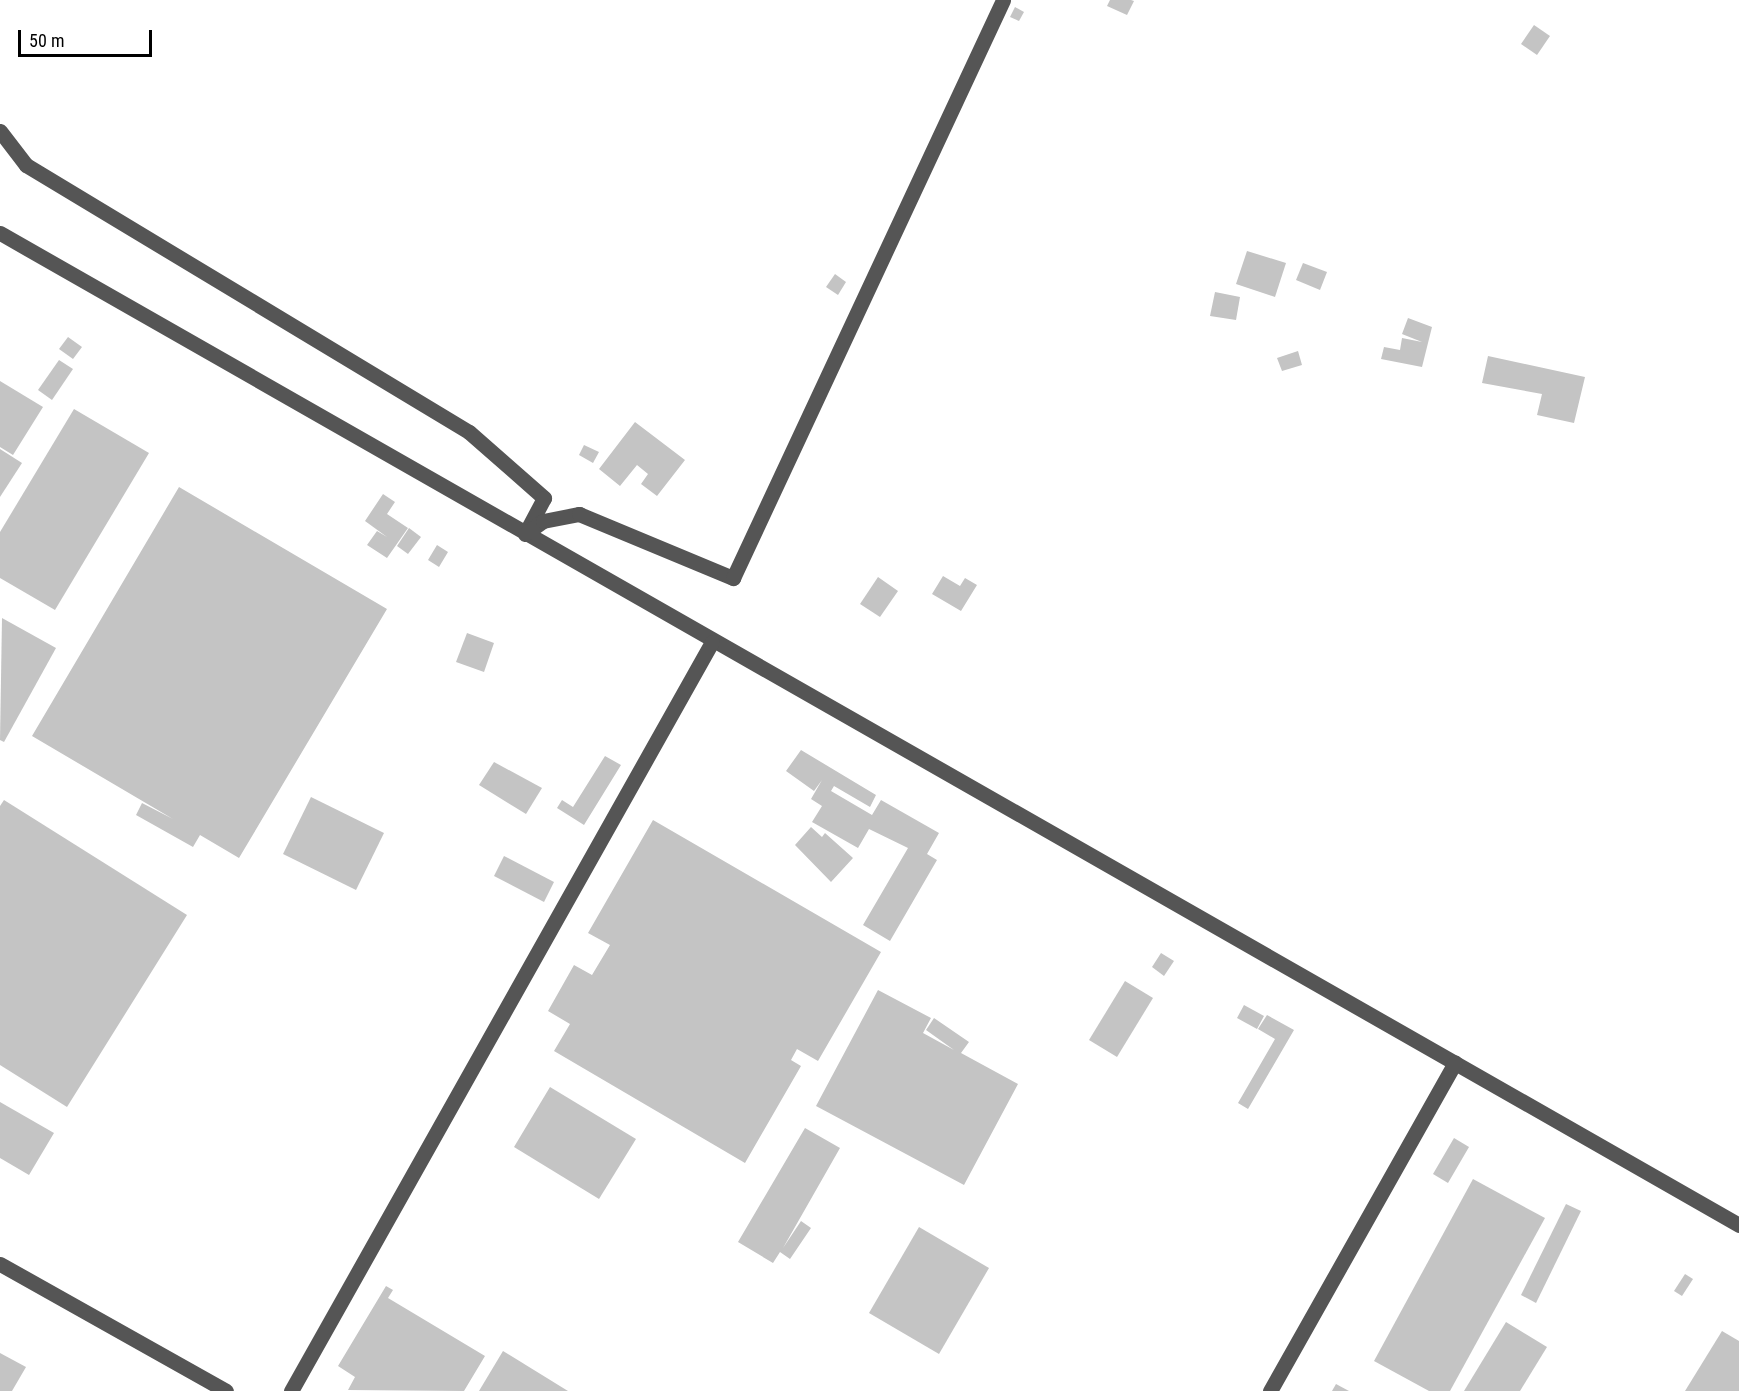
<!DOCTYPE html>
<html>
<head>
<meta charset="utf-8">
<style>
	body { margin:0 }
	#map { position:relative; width:1739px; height:1391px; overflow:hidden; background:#fff; font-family:"Roboto Condensed",sans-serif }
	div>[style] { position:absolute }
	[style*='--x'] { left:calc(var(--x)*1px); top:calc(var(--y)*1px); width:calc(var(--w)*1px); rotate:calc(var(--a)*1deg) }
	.building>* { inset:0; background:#c4c4c4 }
	.minor>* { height:15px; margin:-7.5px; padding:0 7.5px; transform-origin:7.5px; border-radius:7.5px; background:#555 }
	span { translate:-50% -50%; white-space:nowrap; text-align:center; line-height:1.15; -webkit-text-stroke:4.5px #fff; paint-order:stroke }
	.scale { position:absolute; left:18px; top:30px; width:134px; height:27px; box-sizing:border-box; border:3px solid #000; border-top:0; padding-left:8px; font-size:18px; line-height:21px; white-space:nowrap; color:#000; -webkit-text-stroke:4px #fff; paint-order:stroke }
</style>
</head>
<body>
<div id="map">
	<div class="building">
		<div style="clip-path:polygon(1110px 0,1131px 0,1134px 1px,1127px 15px,1107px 6px)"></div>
		<div style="clip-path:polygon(1015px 7px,1024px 12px,1019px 21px,1010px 17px)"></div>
		<div style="clip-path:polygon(1534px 25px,1550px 36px,1537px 55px,1521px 44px)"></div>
		<div style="clip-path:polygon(1247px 251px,1286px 263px,1275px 297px,1236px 284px)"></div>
		<div style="clip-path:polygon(1303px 263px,1327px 272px,1320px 290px,1296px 280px)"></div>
		<div style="clip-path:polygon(835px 274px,846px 282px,838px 295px,826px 287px)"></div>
		<div style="clip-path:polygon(1215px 292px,1240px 297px,1236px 320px,1210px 316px)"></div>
		<div style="clip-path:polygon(1408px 318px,1432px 327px,1422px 367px,1381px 359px,1384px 347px,1400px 350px,1402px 338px,1422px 342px,1402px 334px)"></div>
		<div style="clip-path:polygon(68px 337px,82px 347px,73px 359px,59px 349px)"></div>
		<div style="clip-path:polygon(1298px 351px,1302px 365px,1282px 371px,1277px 358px)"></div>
		<div style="clip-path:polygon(1488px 356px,1585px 377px,1574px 423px,1537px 415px,1542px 394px,1482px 383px)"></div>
		<div style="clip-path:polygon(59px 360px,73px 369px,52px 400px,38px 390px)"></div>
		<div style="clip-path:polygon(0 381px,43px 407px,13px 455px,0 447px)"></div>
		<div style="clip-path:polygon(74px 409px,149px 453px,55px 610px,0 578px,0 532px)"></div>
		<div style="clip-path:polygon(635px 422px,685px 460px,657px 496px,641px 484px,648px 474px,637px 465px,620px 486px,599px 469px)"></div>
		<div style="clip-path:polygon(584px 445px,599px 452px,593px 463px,579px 455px)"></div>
		<div style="clip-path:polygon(0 449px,22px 463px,0 497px)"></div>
		<div style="clip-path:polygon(179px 487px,387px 609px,239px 858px,200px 835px,193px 847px,136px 815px,142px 803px,173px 819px,32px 736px)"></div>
		<div style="clip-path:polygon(383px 494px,395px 502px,387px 514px,408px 528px,387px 558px,367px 545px,377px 531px,387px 537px,365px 521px)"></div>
		<div style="clip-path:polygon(409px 528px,421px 537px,408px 554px,397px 546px)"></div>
		<div style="clip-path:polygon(437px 545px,448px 552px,439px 567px,428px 560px)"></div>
		<div style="clip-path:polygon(943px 576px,960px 586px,965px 578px,977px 585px,961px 611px,932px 594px)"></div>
		<div style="clip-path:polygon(878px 577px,898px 591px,880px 617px,860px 604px)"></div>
		<div style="clip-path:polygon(2px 618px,56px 648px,4px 742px,0 740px)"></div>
		<div style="clip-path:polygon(467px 633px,494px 643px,484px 672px,456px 662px)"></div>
		<div style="clip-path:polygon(801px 750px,876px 795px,870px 807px,834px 786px,831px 791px,872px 815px,881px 800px,939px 833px,927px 854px,937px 860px,890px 941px,863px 925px,908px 848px,869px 829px,858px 848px,812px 822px,822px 806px,811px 799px,822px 780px,814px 791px,786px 771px)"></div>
		<div style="clip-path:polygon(605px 756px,621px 765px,584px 825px,557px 808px,562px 800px,573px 807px)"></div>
		<div style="clip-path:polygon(494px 762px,542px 788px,526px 814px,479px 785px)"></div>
		<div style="clip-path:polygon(311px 797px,384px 833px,356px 890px,283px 854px)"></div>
		<div style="clip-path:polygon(4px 800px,187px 915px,67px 1107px,0 1065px,0 806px)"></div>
		<div style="clip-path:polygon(653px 820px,881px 952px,818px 1061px,797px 1049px,791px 1060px,801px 1066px,745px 1163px,554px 1051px,570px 1024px,548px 1011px,574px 965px,592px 975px,610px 945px,588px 933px)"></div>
		<div style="clip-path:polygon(811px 827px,822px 837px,825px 833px,853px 858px,831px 882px,795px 845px)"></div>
		<div style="clip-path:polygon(504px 856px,554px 882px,544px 902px,494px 876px)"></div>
		<div style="clip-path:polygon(1161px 953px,1174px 961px,1164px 976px,1152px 967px)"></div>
		<div style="clip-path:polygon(1125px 981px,1153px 998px,1117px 1057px,1089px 1040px)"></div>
		<div style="clip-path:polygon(878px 990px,931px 1018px,923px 1033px,954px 1050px,926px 1030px,934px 1018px,969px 1042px,961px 1053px,1018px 1084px,964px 1185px,816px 1106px)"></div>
		<div style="clip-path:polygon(1244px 1005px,1264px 1016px,1257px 1029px,1237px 1018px)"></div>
		<div style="clip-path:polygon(1267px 1015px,1294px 1030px,1248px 1109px,1238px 1103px,1275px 1039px,1258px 1029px)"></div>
		<div style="clip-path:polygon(550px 1087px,636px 1139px,599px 1199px,514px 1147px)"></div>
		<div style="clip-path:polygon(0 1102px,54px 1133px,29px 1175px,0 1158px)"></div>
		<div style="clip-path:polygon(805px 1128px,840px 1148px,783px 1248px,801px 1221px,811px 1228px,790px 1259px,780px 1252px,773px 1263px,738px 1242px)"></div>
		<div style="clip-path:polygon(1454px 1138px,1469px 1147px,1448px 1183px,1433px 1174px)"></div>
		<div style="clip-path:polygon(1473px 1179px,1545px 1218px,1450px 1391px,1429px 1391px,1374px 1361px)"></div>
		<div style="clip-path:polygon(1566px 1204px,1581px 1211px,1536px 1303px,1521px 1295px)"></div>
		<div style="clip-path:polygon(919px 1227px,989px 1268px,939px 1354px,869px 1313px)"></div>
		<div style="clip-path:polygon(1685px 1274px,1693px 1279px,1682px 1296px,1674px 1291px)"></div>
		<div style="clip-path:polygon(386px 1286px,393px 1290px,388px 1298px,485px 1356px,464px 1391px,348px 1390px,355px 1377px,338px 1366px)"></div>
		<div style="clip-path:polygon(1506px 1322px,1547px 1347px,1520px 1391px,1464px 1391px)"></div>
		<div style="clip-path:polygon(1722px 1331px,1739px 1341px,1739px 1391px,1685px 1391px)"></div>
		<div style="clip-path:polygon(503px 1351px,568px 1391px,479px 1391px)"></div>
		<div style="clip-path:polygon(0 1353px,26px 1367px,12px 1391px,0 1391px)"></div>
		<div style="clip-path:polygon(1336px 1384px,1349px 1391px,1332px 1391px)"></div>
	</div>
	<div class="minor">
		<div style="--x:0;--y:131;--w:43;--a:52.6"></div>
		<div style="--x:26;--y:165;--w:517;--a:31.08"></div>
		<div style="--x:469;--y:432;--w:100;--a:41.3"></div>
		<div style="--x:544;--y:498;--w:36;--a:118"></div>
		<div style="--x:0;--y:233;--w:2002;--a:29.7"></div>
		<div style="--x:525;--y:534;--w:22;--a:-36"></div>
		<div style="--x:543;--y:521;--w:37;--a:-11"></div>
		<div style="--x:579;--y:514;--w:167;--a:22.6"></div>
		<div style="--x:733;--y:578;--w:638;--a:-64.96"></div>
		<div style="--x:0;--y:1264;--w:259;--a:29.3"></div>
		<div style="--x:291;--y:1391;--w:859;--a:-60.66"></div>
		<div style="--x:1270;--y:1391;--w:377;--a:-60.6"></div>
	</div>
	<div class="scale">50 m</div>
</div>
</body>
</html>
